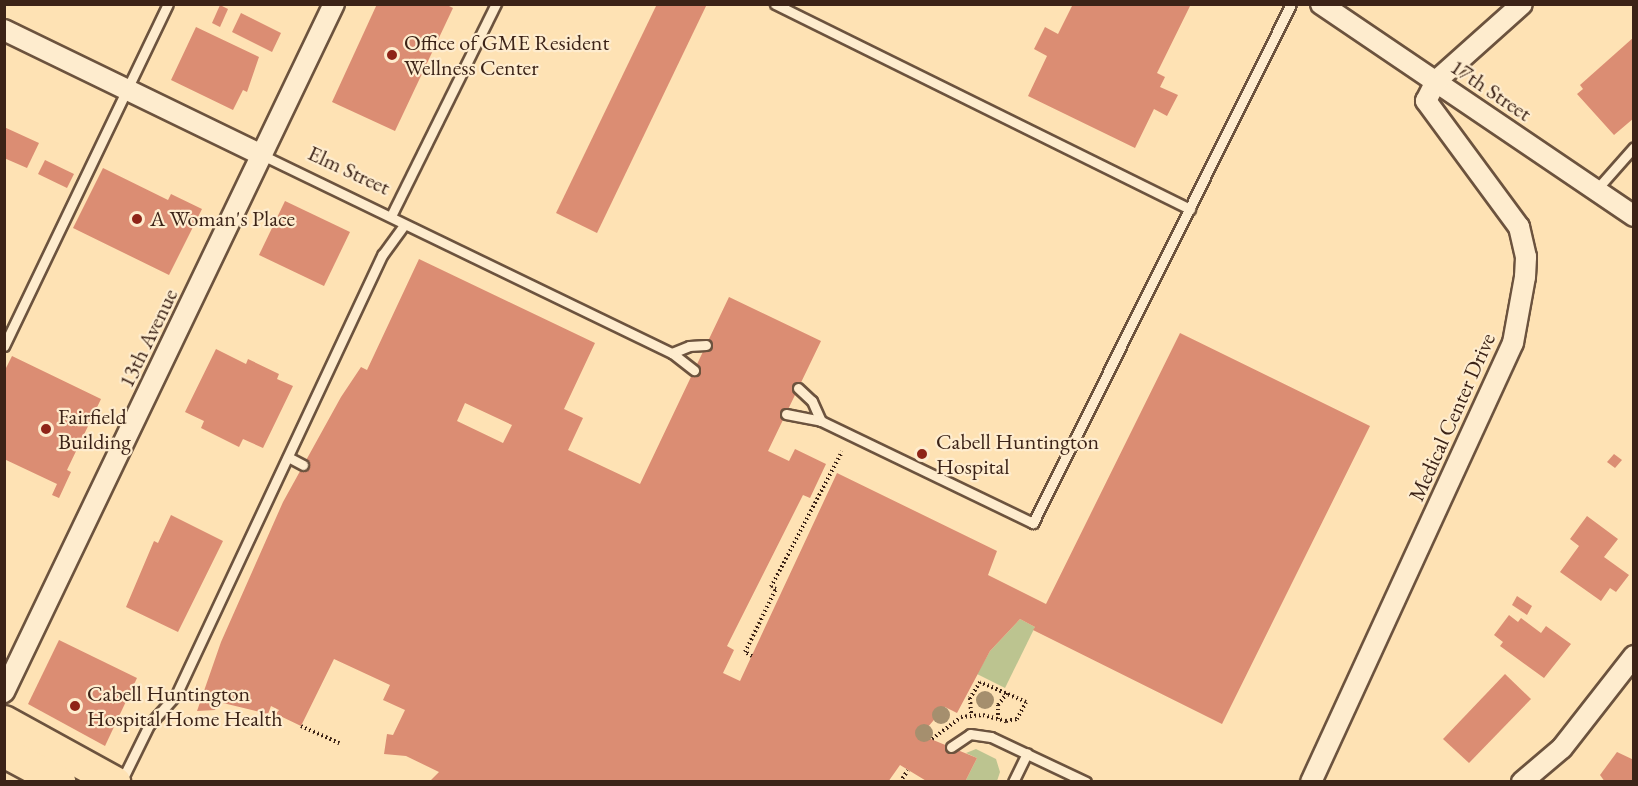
<!DOCTYPE html>
<html>
<head>
<meta charset="utf-8">
<style>
	body { margin:0 }
	#map { position:relative; width:1638px; height:786px; overflow:hidden; background:#fee2b4; font-family:"EB Garamond",serif }
	div>[style] { position:absolute }
	[style*='--x'] { left:calc(var(--x)*1px); top:calc(var(--y)*1px); width:calc(var(--w)*1px); rotate:calc(var(--a)*1deg) }
	.green>* { inset:0; background:#bcc490 }
	.building>* { inset:0; background:#db8d73 }
	.path>* { height:4px; margin-top:-2px; transform-origin:0; background:repeating-linear-gradient(90deg,#3c2317 0 1.5px,transparent 0 4.5px) }
	.roads { filter:drop-shadow(2px 0 #6c533e) drop-shadow(-2px 0 #6c533e) drop-shadow(0 2px #6c533e) drop-shadow(0 -2px #6c533e) }
	.lane>* { height:9px; margin:-4.5px; padding:0 4.5px; transform-origin:4.5px; border-radius:4.5px; background:#feecce }
	.street>* { height:20px; margin:-10px; padding:0 10px; transform-origin:10px; border-radius:10px; background:#feecce }
	.primary>* { height:30px; margin:-15px; padding:0 15px; transform-origin:15px; border-radius:15px; background:#fee2b4 }
	.trees>* { width:18px; height:18px; margin:-9px; border-radius:50%; background:#a58f6e }
	.dots>* { width:16px; height:16px; translate:-50% -50%; box-sizing:border-box; border:3px solid #feecce; border-radius:50% }
	span { translate:-50% -50%; white-space:nowrap; text-align:center; line-height:1.15; -webkit-text-stroke:4.5px #feecce; paint-order:stroke }
	.poi-label { font-size:22px; color:#3c2317 }
	.left { translate:0 -50%; text-align:left }
	.street-label { font-size:22px; color:#3c2317 }
	.frame { position:absolute; inset:0; border:6px solid #3c2317; pointer-events:none }
</style>
</head>
<body>
<div id="map">
	<div class="green">
		<div style="clip-path:polygon(1020px 619px,1035px 627px,1005px 688px,977px 674px,990px 651px)"></div>
		<div style="clip-path:polygon(976px 749px,996px 759px,1000px 772px,997px 781px,965px 782px,977px 758px,966px 753px)"></div>
	</div>
	<div class="building">
		<div style="clip-path:polygon(377px 4px,445px 4px,453px 8px,395px 131px,332px 102px)"></div>
		<div style="clip-path:polygon(657px 4px,707px 4px,597px 233px,556px 213px)"></div>
		<div style="clip-path:polygon(1073px 4px,1191px 4px,1157px 73px,1165px 77px,1160px 87px,1178px 95px,1167px 116px,1154px 109px,1135px 148px,1028px 96px,1047px 56px,1034px 49px,1045px 27px,1058px 34px)"></div>
		<div style="clip-path:polygon(220px 5px,228px 9px,220px 27px,212px 23px)"></div>
		<div style="clip-path:polygon(241px 13px,281px 33px,272px 52px,232px 32px)"></div>
		<div style="clip-path:polygon(196px 27px,259px 57px,247px 92px,243px 90px,233px 110px,171px 80px)"></div>
		<div style="clip-path:polygon(1634px 37px,1634px 118px,1614px 135px,1577px 94px,1583px 89px,1580px 85px)"></div>
		<div style="clip-path:polygon(4px 127px,39px 143px,27px 168px,4px 158px)"></div>
		<div style="clip-path:polygon(45px 160px,74px 174px,67px 188px,38px 174px)"></div>
		<div style="clip-path:polygon(103px 168px,168px 200px,171px 194px,202px 209px,169px 275px,73px 228px)"></div>
		<div style="clip-path:polygon(285px 201px,350px 232px,324px 286px,259px 255px)"></div>
		<div style="clip-path:polygon(evenodd,419px 259px,595px 343px,564px 409px,583px 418px,568px 450px,640px 484px,729px 297px,821px 341px,768px 451px,789px 461px,795px 449px,826px 464px,810px 498px,803px 495px,727px 646px,734px 650px,723px 673px,740px 681px,837px 473px,997px 551px,988px 575px,1046px 604px,1180px 333px,1370px 426px,1222px 724px,1033px 630px,1035px 627px,1020px 619px,990px 651px,957px 713px,945px 707px,921px 735px,977px 758px,965px 782px,928px 782px,900px 765px,888px 782px,429px 782px,439px 772px,406px 756px,384px 754px,387px 734px,393px 735px,405px 710px,383px 700px,390px 685px,334px 659px,301px 726px,276px 714px,279px 710px,271px 706px,268px 714px,223px 703px,222px 697px,215px 710px,197px 711px,221px 642px,283px 502px,341px 397px,361px 367px,367px 370px,419px 259px,465px 403px,512px 425px,503px 443px,457px 421px,465px 403px)"></div>
		<div style="clip-path:polygon(216px 349px,246px 364px,248px 359px,279px 374px,277px 379px,293px 386px,263px 448px,243px 439px,239px 447px,201px 428px,204px 421px,185px 412px)"></div>
		<div style="clip-path:polygon(12px 356px,101px 399px,67px 470px,71px 472px,59px 498px,52px 495px,57px 484px,4px 459px,4px 372px)"></div>
		<div style="clip-path:polygon(1614px 454px,1622px 460px,1615px 468px,1607px 462px)"></div>
		<div style="clip-path:polygon(171px 515px,223px 541px,178px 632px,126px 607px,154px 541px,158px 543px)"></div>
		<div style="clip-path:polygon(1587px 516px,1618px 539px,1604px 557px,1629px 575px,1616px 592px,1610px 588px,1601px 601px,1560px 572px,1579px 546px,1570px 539px)"></div>
		<div style="clip-path:polygon(1517px 596px,1532px 606px,1527px 615px,1512px 605px)"></div>
		<div style="clip-path:polygon(1509px 615px,1518px 622px,1521px 618px,1541px 633px,1546px 626px,1571px 644px,1544px 678px,1500px 646px,1503px 642px,1494px 635px)"></div>
		<div style="clip-path:polygon(59px 640px,137px 678px,105px 746px,28px 704px)"></div>
		<div style="clip-path:polygon(1505px 674px,1531px 699px,1469px 763px,1443px 739px)"></div>
		<div style="clip-path:polygon(1617px 752px,1634px 760px,1634px 782px,1605px 782px,1600px 775px)"></div>
	</div>
	<div class="path">
		<div style="--x:752;--y:656;--w:8;--a:-150"></div>
		<div style="--x:745;--y:652;--w:70;--a:-63.8"></div>
		<div style="--x:776;--y:589;--w:5;--a:-158"></div>
		<div style="--x:771;--y:587;--w:153;--a:-62.3"></div>
		<div style="--x:998;--y:719;--w:14;--a:-90"></div>
		<div style="--x:998;--y:705;--w:15;--a:-53"></div>
		<div style="--x:301;--y:726;--w:42;--a:24.1"></div>
		<div style="--x:932;--y:739;--w:36;--a:-37"></div>
		<div style="--x:961;--y:717;--w:22;--a:-5"></div>
		<div style="--x:983;--y:715;--w:24;--a:15"></div>
		<div style="--x:1006;--y:721;--w:11;--a:-10"></div>
		<div style="--x:1017;--y:719;--w:19;--a:-62"></div>
		<div style="--x:1026;--y:702;--w:50;--a:-156.5"></div>
		<div style="--x:980;--y:682;--w:19;--a:122"></div>
		<div style="--x:970;--y:698;--w:16;--a:86"></div>
		<div style="--x:309;--y:781;--w:1;--a:90"></div>
		<div style="--x:900;--y:782;--w:14;--a:-56"></div>
	</div>
	<div class="roads">
		<div class="lane">
			<div style="--x:775;--y:4;--w:463;--a:26.3"></div>
			<div style="--x:262;--y:155;--w:455;--a:25.8"></div>
			<div style="--x:672;--y:353;--w:28;--a:38"></div>
			<div style="--x:1596;--y:190;--w:57;--a:-48.5"></div>
			<div style="--x:391;--y:216;--w:237;--a:-63.7"></div>
			<div style="--x:4;--y:346;--w:379;--a:-64.4"></div>
			<div style="--x:672;--y:353;--w:18;--a:-22"></div>
			<div style="--x:689;--y:346;--w:17;--a:-3"></div>
			<div style="--x:798;--y:388;--w:19;--a:43"></div>
			<div style="--x:812;--y:401;--w:22;--a:66"></div>
			<div style="--x:786;--y:414;--w:36;--a:11"></div>
			<div style="--x:821;--y:421;--w:235;--a:25.7"></div>
			<div style="--x:1033;--y:523;--w:580;--a:-63.57"></div>
			<div style="--x:288;--y:457;--w:17;--a:28"></div>
			<div style="--x:951;--y:747;--w:23;--a:-34"></div>
			<div style="--x:970;--y:734;--w:21;--a:8"></div>
			<div style="--x:991;--y:737;--w:105;--a:25.3"></div>
			<div style="--x:121;--y:782;--w:64;--a:-63.8"></div>
			<div style="--x:149;--y:725;--w:40;--a:-48"></div>
			<div style="--x:176;--y:695;--w:487;--a:-64.9"></div>
			<div style="--x:383;--y:254;--w:34;--a:-54"></div>
			<div style="--x:1013;--y:782;--w:32;--a:-64"></div>
		</div>
		<div class="street">
			<div style="--x:1321;--y:4;--w:378;--a:34.1"></div>
			<div style="--x:4;--y:30;--w:287;--a:25.9"></div>
			<div style="--x:4;--y:692;--w:763;--a:-64.38"></div>
			<div style="--x:1311;--y:782;--w:483;--a:-65.3"></div>
			<div style="--x:1513;--y:343;--w:67;--a:-79.7"></div>
			<div style="--x:1525;--y:277;--w:20;--a:-87"></div>
			<div style="--x:1526;--y:257;--w:31;--a:-103"></div>
			<div style="--x:1519;--y:227;--w:157;--a:-126.4"></div>
			<div style="--x:1426;--y:101;--w:22;--a:-63"></div>
			<div style="--x:1436;--y:81;--w:115;--a:-41.8"></div>
			<div style="--x:1522;--y:782;--w:52;--a:-40.4"></div>
			<div style="--x:1562;--y:748;--w:117;--a:-52"></div>
		</div>
		<div class="primary">
			<div style="--x:4;--y:721;--w:127;--a:28.8"></div>
			<div style="--x:4;--y:752;--w:64;--a:28.2"></div>
		</div>
	</div>
	<div class="trees">
		<div style="left:985px;top:700px"></div>
		<div style="left:941px;top:715px"></div>
		<div style="left:924px;top:733px"></div>
	</div>
	<div class="dots">
		<div style="left:392px;top:55px;background:#8f2418"></div>
		<div style="left:137px;top:219px;background:#8f2418"></div>
		<div style="left:46px;top:429px;background:#8f2418"></div>
		<div style="left:922px;top:454px;background:#8f2418"></div>
		<div style="left:75px;top:706px;background:#8f2418"></div>
	</div>
	<div class="poi-label">
		<span class="left" style="left:404px;top:55px">Office of GME Resident<br>Wellness Center</span>
		<span class="left" style="left:150px;top:219px">A Woman's Place</span>
		<span class="left" style="left:58px;top:429px">Fairfield<br>Building</span>
		<span class="left" style="left:936px;top:454px">Cabell Huntington<br>Hospital</span>
		<span class="left" style="left:87px;top:706px">Cabell Huntington<br>Hospital Home Health</span>
	</div>
	<div class="street-label">
		<span style="left:1491px;top:90px;rotate:34deg">17th Street</span>
		<span style="left:349px;top:170px;rotate:25deg">Elm Street</span>
		<span style="left:148px;top:338px;rotate:-64deg">13th Avenue</span>
		<span style="left:1452px;top:417px;rotate:-66deg">Medical Center Drive</span>
	</div>
	<div class="frame"></div>
</div>
</body>
</html>
